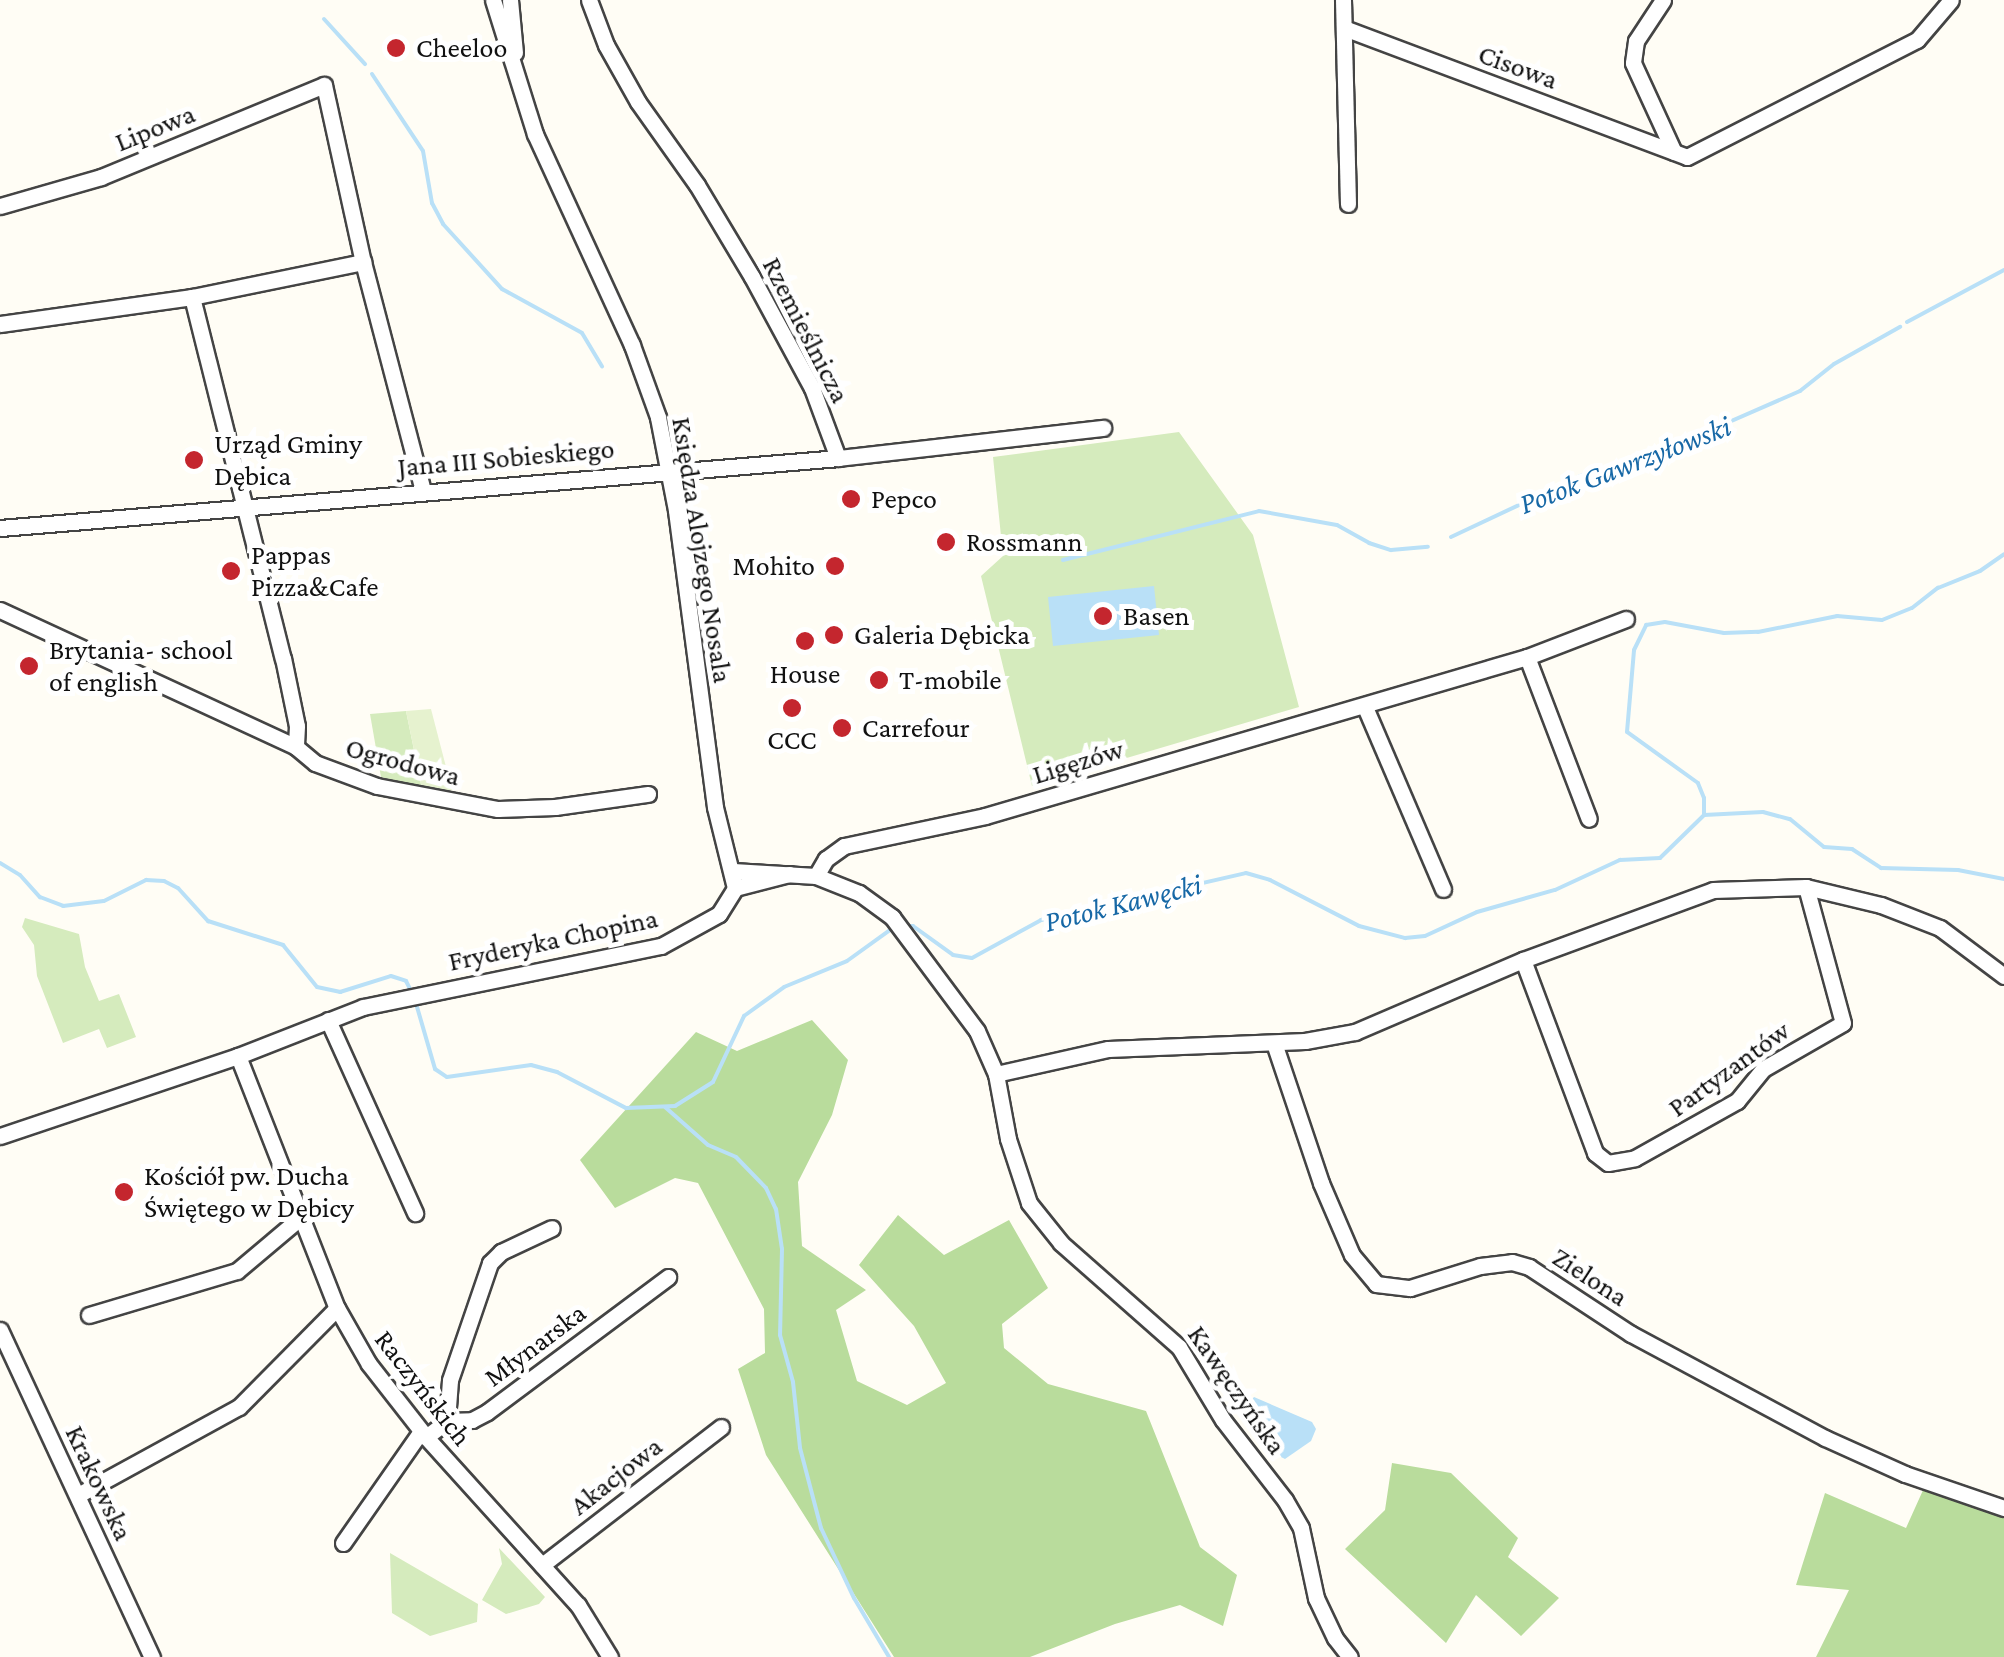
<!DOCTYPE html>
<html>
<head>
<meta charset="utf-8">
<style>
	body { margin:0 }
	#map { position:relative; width:2004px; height:1657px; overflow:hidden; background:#fffdf5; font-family:"Crimson Pro",serif }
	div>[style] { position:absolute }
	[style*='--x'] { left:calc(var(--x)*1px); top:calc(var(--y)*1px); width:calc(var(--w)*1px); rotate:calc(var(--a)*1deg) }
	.green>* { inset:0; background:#d5ebbd }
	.forest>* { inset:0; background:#b9dc9c }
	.pitch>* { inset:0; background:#e6f2cf }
	.water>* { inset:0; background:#b9e0f7 }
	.stream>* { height:4px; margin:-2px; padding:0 2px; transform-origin:2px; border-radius:2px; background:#b9e0f7 }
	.roads { filter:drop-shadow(2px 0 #444) drop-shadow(-2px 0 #444) drop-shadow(0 2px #444) drop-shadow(0 -2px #444) }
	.minor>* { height:15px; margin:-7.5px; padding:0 7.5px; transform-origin:7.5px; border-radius:7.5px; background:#fff }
	.dots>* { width:28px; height:28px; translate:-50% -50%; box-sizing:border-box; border:5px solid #fff; border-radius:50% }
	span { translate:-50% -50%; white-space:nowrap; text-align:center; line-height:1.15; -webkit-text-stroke:10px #fff; paint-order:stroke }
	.poi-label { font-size:28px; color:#111 }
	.left { translate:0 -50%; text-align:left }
	.right { translate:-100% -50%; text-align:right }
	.street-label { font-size:28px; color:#111 }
	.water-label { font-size:30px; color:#1768a6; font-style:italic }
</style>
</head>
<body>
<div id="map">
	<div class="green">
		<div style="clip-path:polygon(1179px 432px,1253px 535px,1299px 707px,1032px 786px,981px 576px,1003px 556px,993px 457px)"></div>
		<div style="clip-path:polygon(406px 711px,422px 789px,381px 777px,370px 714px)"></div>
		<div style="clip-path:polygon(25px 918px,79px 934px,85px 967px,99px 1001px,119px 994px,136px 1037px,107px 1048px,99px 1029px,63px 1043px,37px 976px,34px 945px,22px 927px)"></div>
		<div style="clip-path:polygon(499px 1548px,545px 1597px,539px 1604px,506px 1614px,482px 1600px,502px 1564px)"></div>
		<div style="clip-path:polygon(390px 1553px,478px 1604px,477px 1622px,430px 1636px,392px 1613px)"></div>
	</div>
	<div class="forest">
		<div style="clip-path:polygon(812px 1020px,848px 1060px,832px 1115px,798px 1182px,802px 1246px,866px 1290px,836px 1310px,857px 1381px,907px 1405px,946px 1383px,914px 1326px,859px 1265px,898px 1215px,944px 1255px,1009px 1220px,1048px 1288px,1002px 1324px,1004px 1348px,1048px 1384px,1146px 1411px,1200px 1547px,1237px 1575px,1223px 1626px,1180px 1605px,1115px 1624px,1030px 1657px,894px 1657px,766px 1455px,738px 1369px,765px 1353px,764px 1309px,698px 1183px,675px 1178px,615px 1208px,580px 1160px,696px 1032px,737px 1051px)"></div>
		<div style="clip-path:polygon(1392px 1463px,1451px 1473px,1518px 1538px,1508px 1557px,1559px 1598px,1521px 1636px,1476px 1595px,1446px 1643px,1345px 1549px,1385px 1510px)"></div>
		<div style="clip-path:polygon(1924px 1488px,2004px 1513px,2004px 1657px,1816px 1657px,1849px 1590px,1796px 1585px,1825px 1493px,1906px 1528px)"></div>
	</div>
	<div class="pitch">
		<div style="clip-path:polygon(431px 709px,452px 790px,444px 792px,422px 789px,406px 711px)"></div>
	</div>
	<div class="water">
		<div style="clip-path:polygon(1154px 586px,1159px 635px,1053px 646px,1048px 597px)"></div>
		<div style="clip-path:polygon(1254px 1397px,1312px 1422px,1316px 1429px,1311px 1441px,1285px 1459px,1279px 1456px,1250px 1421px,1248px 1404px)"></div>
	</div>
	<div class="stream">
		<div style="--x:324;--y:19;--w:61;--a:47.7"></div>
		<div style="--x:372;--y:74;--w:92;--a:56.5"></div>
		<div style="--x:423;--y:151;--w:53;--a:80.2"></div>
		<div style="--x:432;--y:203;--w:24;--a:62"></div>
		<div style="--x:443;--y:224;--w:88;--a:47.8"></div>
		<div style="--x:502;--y:289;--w:91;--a:28.8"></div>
		<div style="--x:582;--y:333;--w:39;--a:59"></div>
		<div style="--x:1907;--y:322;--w:110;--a:-28.2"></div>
		<div style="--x:1451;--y:537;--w:150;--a:-25.2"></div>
		<div style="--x:1587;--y:473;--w:101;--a:-14.9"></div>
		<div style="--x:1685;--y:447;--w:33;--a:-33"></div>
		<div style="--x:1713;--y:429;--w:95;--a:-23.6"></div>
		<div style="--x:1800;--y:391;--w:43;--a:-38.5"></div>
		<div style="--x:1834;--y:364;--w:76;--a:-29.3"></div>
		<div style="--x:1063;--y:560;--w:202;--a:-14"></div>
		<div style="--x:1259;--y:511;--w:79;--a:10.2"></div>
		<div style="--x:1337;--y:525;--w:37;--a:29"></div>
		<div style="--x:1369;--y:543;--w:23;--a:18"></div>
		<div style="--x:1391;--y:550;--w:37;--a:-5"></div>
		<div style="--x:1704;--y:815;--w:59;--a:-2.9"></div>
		<div style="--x:1763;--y:812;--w:28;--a:15"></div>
		<div style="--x:1790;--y:819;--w:44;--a:39.5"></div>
		<div style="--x:1824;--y:847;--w:28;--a:4"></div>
		<div style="--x:1852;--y:849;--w:35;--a:33"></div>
		<div style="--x:1881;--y:868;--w:77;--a:1.5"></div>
		<div style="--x:1958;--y:870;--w:47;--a:11.1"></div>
		<div style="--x:0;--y:863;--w:23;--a:31"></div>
		<div style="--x:20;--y:875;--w:30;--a:48"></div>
		<div style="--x:40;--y:897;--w:25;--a:21"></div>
		<div style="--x:63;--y:906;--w:41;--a:-7"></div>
		<div style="--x:104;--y:901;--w:47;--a:-26.6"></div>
		<div style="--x:146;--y:880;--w:18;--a:3"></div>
		<div style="--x:164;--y:881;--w:16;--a:27"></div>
		<div style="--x:178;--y:888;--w:45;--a:47.7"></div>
		<div style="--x:208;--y:921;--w:79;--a:17.7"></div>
		<div style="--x:283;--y:945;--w:54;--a:51"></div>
		<div style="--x:317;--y:987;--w:24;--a:12"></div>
		<div style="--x:340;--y:992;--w:53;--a:-17.4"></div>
		<div style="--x:391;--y:976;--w:16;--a:18"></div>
		<div style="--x:406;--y:981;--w:11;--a:63"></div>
		<div style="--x:907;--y:926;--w:6;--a:0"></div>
		<div style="--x:913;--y:926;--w:49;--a:35.9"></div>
		<div style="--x:953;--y:955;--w:19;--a:9"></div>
		<div style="--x:972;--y:958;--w:79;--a:-28.8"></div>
		<div style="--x:1041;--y:920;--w:210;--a:-12.9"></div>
		<div style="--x:1246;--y:873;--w:25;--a:16"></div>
		<div style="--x:1270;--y:880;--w:100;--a:27.3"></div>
		<div style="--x:1359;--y:926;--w:48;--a:14.6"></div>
		<div style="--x:1405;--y:938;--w:20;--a:-6"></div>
		<div style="--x:1425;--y:936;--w:57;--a:-24.8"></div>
		<div style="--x:1477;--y:912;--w:81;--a:-15.8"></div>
		<div style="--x:1555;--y:890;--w:72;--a:-24.8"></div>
		<div style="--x:1620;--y:860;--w:40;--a:-2.9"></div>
		<div style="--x:1660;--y:858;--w:62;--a:-44.3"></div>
		<div style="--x:1704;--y:815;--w:17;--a:-90"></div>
		<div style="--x:1704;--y:798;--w:16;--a:-112"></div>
		<div style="--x:1698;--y:783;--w:87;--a:-144.3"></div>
		<div style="--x:1627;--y:732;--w:82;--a:-85.1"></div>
		<div style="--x:1634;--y:650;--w:28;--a:-64"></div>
		<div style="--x:1646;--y:625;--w:19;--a:-9"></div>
		<div style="--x:1665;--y:622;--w:60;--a:10.6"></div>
		<div style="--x:1724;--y:633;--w:34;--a:-2"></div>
		<div style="--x:1758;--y:632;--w:81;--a:-11.4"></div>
		<div style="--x:1837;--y:616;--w:45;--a:5.1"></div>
		<div style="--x:1882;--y:620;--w:32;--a:-22"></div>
		<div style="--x:1912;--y:608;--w:33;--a:-38"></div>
		<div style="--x:1938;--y:588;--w:45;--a:-22"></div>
		<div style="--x:1980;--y:571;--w:29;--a:-35"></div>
		<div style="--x:415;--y:1000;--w:72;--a:73.8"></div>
		<div style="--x:435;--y:1069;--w:14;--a:34"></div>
		<div style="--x:447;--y:1077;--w:85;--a:-8.1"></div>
		<div style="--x:531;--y:1065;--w:27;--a:15"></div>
		<div style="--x:557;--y:1072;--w:78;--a:27.6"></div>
		<div style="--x:626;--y:1108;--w:49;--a:-2.3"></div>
		<div style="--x:675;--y:1106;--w:45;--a:-32.3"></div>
		<div style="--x:713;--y:1082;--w:73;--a:-64.8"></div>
		<div style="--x:744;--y:1016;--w:49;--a:-35.9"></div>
		<div style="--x:784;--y:987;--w:68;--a:-22.4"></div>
		<div style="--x:847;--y:961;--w:57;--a:-35.7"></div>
		<div style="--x:665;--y:1107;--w:57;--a:41.5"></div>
		<div style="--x:708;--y:1145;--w:30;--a:23"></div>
		<div style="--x:736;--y:1157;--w:43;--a:45.9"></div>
		<div style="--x:766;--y:1188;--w:23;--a:65"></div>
		<div style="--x:776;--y:1209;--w:40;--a:81.5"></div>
		<div style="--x:782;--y:1249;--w:86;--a:91.3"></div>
		<div style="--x:780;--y:1335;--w:49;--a:74.5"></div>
		<div style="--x:793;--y:1382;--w:66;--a:83.9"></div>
		<div style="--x:800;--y:1448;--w:83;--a:75.3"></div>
		<div style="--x:821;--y:1528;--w:77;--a:64.8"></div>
		<div style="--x:854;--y:1598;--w:69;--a:59.3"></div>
	</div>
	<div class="roads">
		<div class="minor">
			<div style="--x:510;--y:0;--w:53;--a:84.6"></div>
			<div style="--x:589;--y:0;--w:48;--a:69.3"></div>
			<div style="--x:606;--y:45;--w:65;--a:60.7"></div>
			<div style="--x:638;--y:102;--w:102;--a:54.6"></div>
			<div style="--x:697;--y:185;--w:107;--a:59.1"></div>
			<div style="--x:752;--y:277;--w:126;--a:61.6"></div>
			<div style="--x:812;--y:388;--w:75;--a:69.6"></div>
			<div style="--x:1343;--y:0;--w:204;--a:88.6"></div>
			<div style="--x:1663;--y:0;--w:49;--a:123.4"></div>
			<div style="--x:1636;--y:41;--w:22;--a:98"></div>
			<div style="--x:1633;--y:63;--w:98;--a:65.3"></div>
			<div style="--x:1344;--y:28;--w:366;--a:20.6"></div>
			<div style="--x:1687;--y:157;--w:258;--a:-27"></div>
			<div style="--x:1917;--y:40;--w:52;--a:-49.6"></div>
			<div style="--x:0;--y:206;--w:105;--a:-16"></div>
			<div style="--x:101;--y:177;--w:241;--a:-22.4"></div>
			<div style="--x:324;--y:85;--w:181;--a:77.6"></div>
			<div style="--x:363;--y:262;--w:236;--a:75.3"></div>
			<div style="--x:192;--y:297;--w:372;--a:75.9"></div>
			<div style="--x:283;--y:658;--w:69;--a:78.4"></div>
			<div style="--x:297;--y:726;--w:21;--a:93"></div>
			<div style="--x:0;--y:324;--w:194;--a:-8"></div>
			<div style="--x:192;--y:297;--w:175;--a:-11.6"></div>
			<div style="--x:0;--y:528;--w:841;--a:-4.77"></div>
			<div style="--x:838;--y:458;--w:267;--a:-6.5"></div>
			<div style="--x:0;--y:610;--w:326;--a:24.8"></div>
			<div style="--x:296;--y:747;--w:25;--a:40"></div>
			<div style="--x:315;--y:763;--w:66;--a:20.4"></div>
			<div style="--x:377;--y:786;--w:123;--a:10.8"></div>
			<div style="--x:498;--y:809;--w:57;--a:-2"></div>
			<div style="--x:555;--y:807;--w:94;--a:-8"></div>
			<div style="--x:1527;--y:657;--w:106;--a:-21"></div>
			<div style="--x:1365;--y:707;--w:198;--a:66.8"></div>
			<div style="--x:733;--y:871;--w:83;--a:3.4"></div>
			<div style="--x:816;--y:876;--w:46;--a:21.6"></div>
			<div style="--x:859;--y:893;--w:41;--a:36"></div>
			<div style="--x:892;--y:917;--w:142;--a:53.3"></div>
			<div style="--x:977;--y:1031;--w:47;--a:66.2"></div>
			<div style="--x:996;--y:1074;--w:66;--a:79.5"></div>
			<div style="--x:1008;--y:1139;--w:67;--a:71.8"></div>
			<div style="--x:1029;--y:1203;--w:51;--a:51.3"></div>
			<div style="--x:1061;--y:1243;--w:157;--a:41.4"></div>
			<div style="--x:1179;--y:1347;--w:85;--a:58.9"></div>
			<div style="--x:1223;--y:1420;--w:101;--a:52.2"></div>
			<div style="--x:1285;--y:1500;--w:32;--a:60"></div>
			<div style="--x:1301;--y:1528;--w:72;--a:77.9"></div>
			<div style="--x:1316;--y:1598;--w:44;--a:64.6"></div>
			<div style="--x:1335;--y:1638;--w:24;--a:52"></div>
			<div style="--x:816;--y:876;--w:20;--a:-60"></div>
			<div style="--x:826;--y:859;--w:22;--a:-36"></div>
			<div style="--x:844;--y:846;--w:144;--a:-12"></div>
			<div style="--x:985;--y:816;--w:565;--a:-16.35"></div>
			<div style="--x:1527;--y:657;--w:173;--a:69.1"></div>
			<div style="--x:735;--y:888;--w:56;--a:-14.5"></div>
			<div style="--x:1523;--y:960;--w:206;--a:69.5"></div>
			<div style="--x:1595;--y:1153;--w:16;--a:38"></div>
			<div style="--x:1608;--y:1163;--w:27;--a:-10"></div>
			<div style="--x:1635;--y:1158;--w:117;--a:-29.2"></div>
			<div style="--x:1737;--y:1101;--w:41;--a:-50.9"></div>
			<div style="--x:1763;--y:1069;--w:92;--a:-29.9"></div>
			<div style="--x:1843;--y:1023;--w:141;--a:-105.2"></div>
			<div style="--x:328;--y:1020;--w:212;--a:65.7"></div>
			<div style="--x:1274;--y:1043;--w:148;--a:71.4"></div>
			<div style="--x:1321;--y:1183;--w:78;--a:66.7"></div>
			<div style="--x:1352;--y:1255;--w:38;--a:50"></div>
			<div style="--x:1376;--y:1284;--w:34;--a:7"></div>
			<div style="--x:1410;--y:1288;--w:73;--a:-17.4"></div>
			<div style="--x:1480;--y:1266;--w:32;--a:-7"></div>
			<div style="--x:1512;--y:1262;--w:18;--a:16"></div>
			<div style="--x:1529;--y:1267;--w:122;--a:33.3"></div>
			<div style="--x:1631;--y:1334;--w:220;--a:28.2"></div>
			<div style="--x:1825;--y:1438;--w:88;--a:24.2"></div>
			<div style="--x:1905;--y:1474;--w:105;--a:19"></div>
			<div style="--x:238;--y:1056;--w:271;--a:68.6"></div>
			<div style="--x:337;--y:1308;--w:64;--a:60.3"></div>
			<div style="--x:369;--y:1364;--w:93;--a:52"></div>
			<div style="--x:426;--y:1437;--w:227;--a:47.9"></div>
			<div style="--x:578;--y:1605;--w:61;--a:58.4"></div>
			<div style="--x:996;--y:1074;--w:115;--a:-12.6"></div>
			<div style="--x:1108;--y:1049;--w:197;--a:-2.3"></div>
			<div style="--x:1305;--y:1041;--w:51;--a:-10.2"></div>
			<div style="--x:1355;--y:1032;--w:183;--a:-23.2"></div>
			<div style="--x:1523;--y:960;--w:202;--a:-20.2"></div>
			<div style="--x:1713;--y:890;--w:93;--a:-1.8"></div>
			<div style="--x:1806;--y:887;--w:77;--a:13.5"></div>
			<div style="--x:1881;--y:905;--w:63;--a:21.3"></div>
			<div style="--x:1940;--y:928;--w:80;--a:36.9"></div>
			<div style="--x:0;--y:1136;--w:251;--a:-18.6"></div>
			<div style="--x:238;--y:1056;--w:134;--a:-21.4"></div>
			<div style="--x:363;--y:1007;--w:304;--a:-11.6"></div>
			<div style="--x:661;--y:946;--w:66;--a:-28.9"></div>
			<div style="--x:719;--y:914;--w:31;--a:-58"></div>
			<div style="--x:735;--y:888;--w:83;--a:-103.9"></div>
			<div style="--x:715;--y:807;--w:300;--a:-97.5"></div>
			<div style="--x:676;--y:510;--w:95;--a:-101"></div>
			<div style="--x:658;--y:417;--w:77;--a:-109.9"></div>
			<div style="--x:632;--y:345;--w:232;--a:-114.7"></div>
			<div style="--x:535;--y:134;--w:140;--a:-107.4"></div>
			<div style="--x:89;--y:1315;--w:154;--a:-16.6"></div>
			<div style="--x:237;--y:1271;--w:84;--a:-40.2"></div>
			<div style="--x:0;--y:1330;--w:361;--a:65.1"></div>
			<div style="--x:447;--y:1421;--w:41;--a:-85.8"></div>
			<div style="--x:450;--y:1380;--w:124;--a:-71.1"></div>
			<div style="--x:490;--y:1263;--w:16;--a:-45"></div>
			<div style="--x:501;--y:1252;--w:56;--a:-25.2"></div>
			<div style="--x:426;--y:1437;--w:26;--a:-37"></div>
			<div style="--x:447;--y:1421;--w:25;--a:-2"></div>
			<div style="--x:472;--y:1420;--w:17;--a:-28"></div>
			<div style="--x:487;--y:1412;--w:226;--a:-36.7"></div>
			<div style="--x:78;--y:1495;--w:183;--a:-28.7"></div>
			<div style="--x:239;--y:1407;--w:139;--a:-45.3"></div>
			<div style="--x:343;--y:1543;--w:136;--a:-55.1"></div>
			<div style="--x:542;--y:1565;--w:226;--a:-37.6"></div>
		</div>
	</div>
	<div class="dots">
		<div style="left:396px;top:48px;background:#c4262e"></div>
		<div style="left:194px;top:460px;background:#c4262e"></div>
		<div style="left:851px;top:499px;background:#c4262e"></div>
		<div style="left:946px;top:542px;background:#c4262e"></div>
		<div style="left:835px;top:566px;background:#c4262e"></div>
		<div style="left:231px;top:571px;background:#c4262e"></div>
		<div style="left:1103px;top:616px;background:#c4262e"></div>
		<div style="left:834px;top:635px;background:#c4262e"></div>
		<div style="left:805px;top:641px;background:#c4262e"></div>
		<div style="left:29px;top:666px;background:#c4262e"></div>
		<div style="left:879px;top:680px;background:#c4262e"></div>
		<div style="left:792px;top:708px;background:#c4262e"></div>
		<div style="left:842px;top:728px;background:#c4262e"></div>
		<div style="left:124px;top:1192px;background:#c4262e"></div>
	</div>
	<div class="poi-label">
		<span class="left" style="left:416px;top:48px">Cheeloo</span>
		<span class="left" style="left:214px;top:460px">Urząd Gminy<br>Dębica</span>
		<span class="left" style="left:871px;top:499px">Pepco</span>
		<span class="left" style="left:966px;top:542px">Rossmann</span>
		<span class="left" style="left:251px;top:571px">Pappas<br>Pizza&amp;Cafe</span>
		<span class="right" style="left:815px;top:566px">Mohito</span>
		<span class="left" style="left:1123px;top:616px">Basen</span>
		<span class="left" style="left:854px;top:635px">Galeria Dębicka</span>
		<span class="left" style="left:49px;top:666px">Brytania- school<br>of english</span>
		<span style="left:805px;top:674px">House</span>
		<span class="left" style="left:899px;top:680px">T-mobile</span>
		<span class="left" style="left:862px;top:728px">Carrefour</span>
		<span style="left:792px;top:740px">CCC</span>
		<span class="left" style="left:144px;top:1192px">Kościół pw. Ducha<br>Świętego w Dębicy</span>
	</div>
	<div class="street-label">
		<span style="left:1518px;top:67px;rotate:20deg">Cisowa</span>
		<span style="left:155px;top:128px;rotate:-22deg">Lipowa</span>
		<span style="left:806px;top:330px;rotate:63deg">Rzemieślnicza</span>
		<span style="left:506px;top:458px;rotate:-5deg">Jana III Sobieskiego</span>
		<span style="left:702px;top:550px;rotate:81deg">Księdza Alojzego Nosala</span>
		<span style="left:403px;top:762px;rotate:15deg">Ogrodowa</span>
		<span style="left:1078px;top:762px;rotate:-17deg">Ligęzów</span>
		<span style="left:553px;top:940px;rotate:-12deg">Fryderyka Chopina</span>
		<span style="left:1729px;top:1069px;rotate:-36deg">Partyzantów</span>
		<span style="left:1590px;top:1277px;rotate:33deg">Zielona</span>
		<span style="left:535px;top:1345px;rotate:-37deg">Młynarska</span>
		<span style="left:423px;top:1388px;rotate:52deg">Raczyńskich</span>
		<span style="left:1237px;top:1390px;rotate:55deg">Kawęczyńska</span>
		<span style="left:616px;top:1476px;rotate:-38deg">Akacjowa</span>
		<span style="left:99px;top:1483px;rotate:65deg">Krakowska</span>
	</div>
	<div class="water-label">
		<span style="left:1625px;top:465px;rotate:-21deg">Potok Gawrzyłowski</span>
		<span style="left:1123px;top:903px;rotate:-14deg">Potok Kawęcki</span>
	</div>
</div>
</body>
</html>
